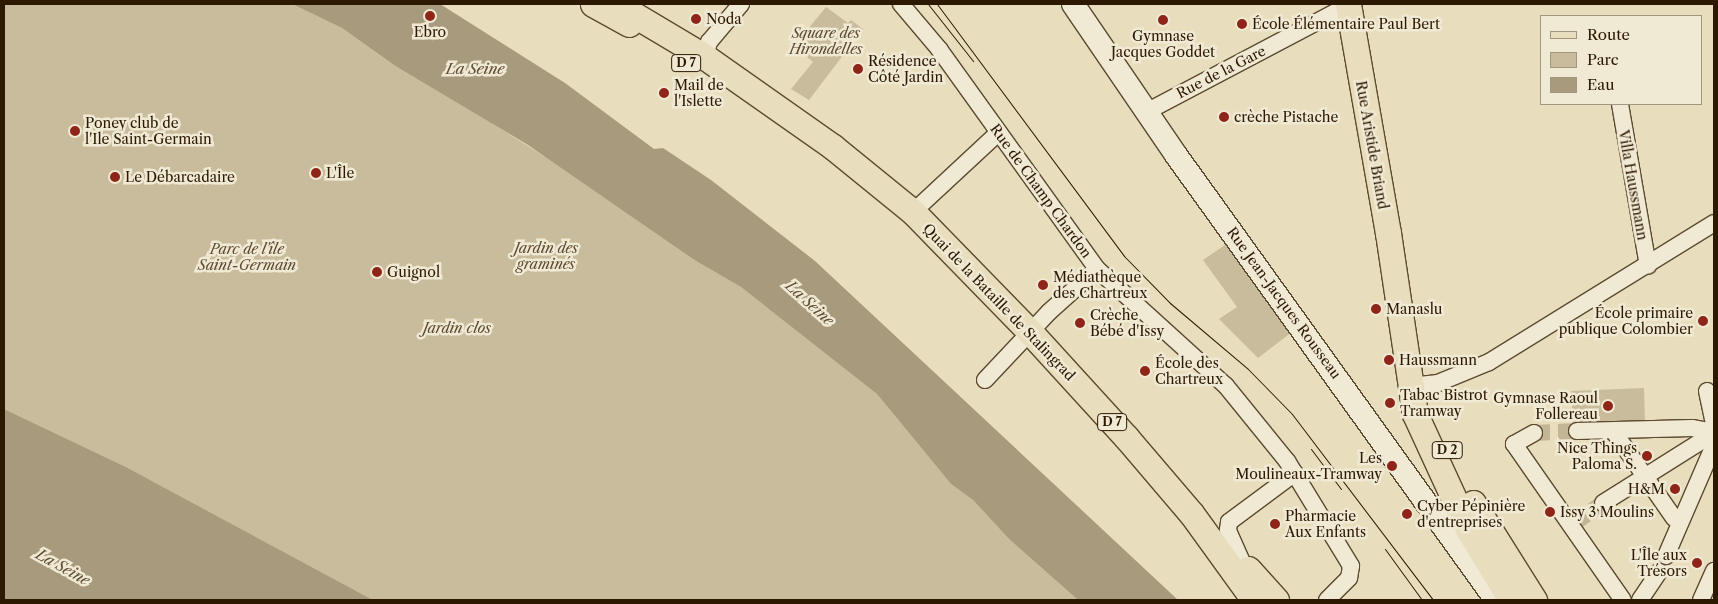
<!DOCTYPE html>
<html>
<head>
<meta charset="utf-8">
<style>
	body { margin:0 }
	#map { position:relative; width:1718px; height:604px; overflow:hidden; background:#e8ddbc; font-family:"Libre Caslon Text",serif }
	div>[style] { position:absolute }
	[style*='--x'] { left:calc(var(--x)*1px); top:calc(var(--y)*1px); width:calc(var(--w)*1px); rotate:calc(var(--a)*1deg) }
	.green>* { inset:0; background:#c8bc9c }
	.water>* { inset:0; background:#a89a7c }
	.street-tunnel>* { height:16px; margin-top:-8px; transform-origin:0; background:repeating-linear-gradient(90deg,#c3b697 0 16px,transparent 0 24px) }
	.roads { filter:drop-shadow(1px 0 #5c4a30) drop-shadow(-1px 0 #5c4a30) drop-shadow(0 1px #5c4a30) drop-shadow(0 -1px #5c4a30) }
	.street>* { height:16px; margin:-8px; padding:0 8px; transform-origin:8px; border-radius:8px; background:#f0e9d3 }
	.secondary>* { height:22px; margin:-11px; padding:0 11px; transform-origin:11px; border-radius:11px; background:#f0e9d3 }
	.primary>* { height:25px; margin:-12.5px; padding:0 12.5px; transform-origin:12.5px; border-radius:12.5px; background:#e8ddbc }
	.tram>* { height:1px; margin:-0.5px; padding:0 0.5px; transform-origin:0.5px; border-radius:0.5px; background:#2d1901 }
	.dots>* { width:14px; height:14px; translate:-50% -50%; box-sizing:border-box; border:2px solid #f0e9d3; border-radius:50% }
	span { translate:-50% -50%; white-space:nowrap; text-align:center; line-height:1.15; -webkit-text-stroke:5px #f0e9d3; paint-order:stroke }
	.shield-label span { padding:1px 4px; background:#f0e9d3; border:1px solid; border-radius:4px; -webkit-text-stroke-width:0 }
	.shield-label { font-size:12px; color:#2d1901; font-weight:700 }
	.poi-label { font-size:14px; color:#2d1901 }
	.left { translate:0 -50%; text-align:left }
	.right { translate:-100% -50%; text-align:right }
	.park-label { font-size:14px; color:#5c4a30; font-style:italic }
	.street-label { font-size:14px; color:#2d1901 }
	.water-label { font-size:15px; color:#5e4d32; font-style:italic }
	.frame { position:absolute; inset:0; border:5px solid #2d1901; pointer-events:none }
	.legend { position:absolute; left:1540px; top:15px; width:162px; height:90px; box-sizing:border-box; background:#f0e9d3; border:1px solid #a2967f; margin:0; padding:6px 9px; list-style:none; font-size:15px; color:#2d1901 }
	.legend li { display:flex; align-items:center; gap:10px; height:25px }
	.legend b { width:25px; border:1px solid #a2967f }
</style>
</head>
<body>
<div id="map">
	<div class="green">
		<div style="clip-path:polygon(4px 4px,292px 4px,342px 28px,394px 65px,415px 75px,601px 192px,696px 261px,741px 287px,797px 330px,877px 394px,951px 484px,973px 500px,1009px 539px,1078px 600px,373px 600px,126px 467px,4px 409px)"></div>
		<div style="clip-path:polygon(826px 7px,848px 23px,851px 20px,863px 29px,809px 100px,791px 89px,813px 62px,794px 46px)"></div>
		<div style="clip-path:polygon(1228px 243px,1292px 332px,1258px 358px,1219px 319px,1237px 307px,1203px 260px)"></div>
		<div style="clip-path:polygon(1644px 388px,1645px 422px,1573px 424px,1571px 391px)"></div>
	</div>
	<div class="water">
		<div style="clip-path:polygon(292px 4px,440px 4px,565px 83px,654px 149px,663px 148px,711px 180px,815px 261px,1178px 600px,1078px 600px,1009px 539px,973px 500px,951px 484px,877px 394px,741px 287px,696px 261px,528px 145px,394px 65px,342px 28px)"></div>
		<div style="clip-path:polygon(4px 409px,126px 467px,373px 600px,4px 600px)"></div>
	</div>
	<div class="street-tunnel">
		<div style="--x:1534;--y:433;--w:43;--a:-2.7"></div>
		<div style="--x:1573;--y:524;--w:37;--a:-35"></div>
	</div>
	<div class="roads">
		<div class="street">
			<div style="--x:901;--y:4;--w:59;--a:49.8"></div>
			<div style="--x:939;--y:49;--w:271;--a:54.3"></div>
			<div style="--x:1097;--y:269;--w:174;--a:42.2"></div>
			<div style="--x:1226;--y:386;--w:97;--a:50.9"></div>
			<div style="--x:1287;--y:461;--w:123;--a:58.6"></div>
			<div style="--x:1351;--y:566;--w:12;--a:99"></div>
			<div style="--x:1349;--y:578;--w:31;--a:135"></div>
			<div style="--x:705;--y:57;--w:16;--a:-75"></div>
			<div style="--x:709;--y:42;--w:50;--a:-49.9"></div>
			<div style="--x:1620;--y:104;--w:164;--a:80.2"></div>
			<div style="--x:1148;--y:111;--w:229;--a:-27.8"></div>
			<div style="--x:913;--y:212;--w:117;--a:-42.9"></div>
			<div style="--x:985;--y:380;--w:93;--a:-46.7"></div>
			<div style="--x:1049;--y:312;--w:64;--a:-41.9"></div>
			<div style="--x:1410;--y:386;--w:28;--a:-6"></div>
			<div style="--x:1438;--y:383;--w:55;--a:-22.4"></div>
			<div style="--x:1489;--y:362;--w:264;--a:-31.7"></div>
			<div style="--x:1707;--y:391;--w:33;--a:78"></div>
			<div style="--x:1577;--y:431;--w:115;--a:-1.5"></div>
			<div style="--x:1692;--y:428;--w:22;--a:10"></div>
			<div style="--x:1614;--y:432;--w:105;--a:55.1"></div>
			<div style="--x:1534;--y:433;--w:23;--a:151"></div>
			<div style="--x:1514;--y:444;--w:190;--a:55.1"></div>
			<div style="--x:1603;--y:503;--w:131;--a:-32.2"></div>
			<div style="--x:1666;--y:556;--w:121;--a:-66.6"></div>
			<div style="--x:1242;--y:562;--w:35;--a:-114"></div>
			<div style="--x:1228;--y:530;--w:8;--a:-83"></div>
			<div style="--x:1229;--y:522;--w:82;--a:-36.6"></div>
			<div style="--x:1640;--y:600;--w:34;--a:-56"></div>
			<div style="--x:1701;--y:600;--w:32;--a:-66"></div>
		</div>
		<div class="secondary">
			<div style="--x:1073;--y:4;--w:183;--a:55.7"></div>
			<div style="--x:1176;--y:155;--w:548;--a:54.28"></div>
		</div>
		<div class="primary">
			<div style="--x:593;--y:4;--w:41;--a:29.1"></div>
			<div style="--x:616;--y:4;--w:104;--a:30.8"></div>
			<div style="--x:705;--y:57;--w:156;--a:35.1"></div>
			<div style="--x:833;--y:147;--w:103;--a:39.1"></div>
			<div style="--x:913;--y:212;--w:169;--a:45.7"></div>
			<div style="--x:1031;--y:333;--w:141;--a:47.6"></div>
			<div style="--x:1126;--y:437;--w:100;--a:49.5"></div>
			<div style="--x:1191;--y:513;--w:107;--a:54.1"></div>
			<div style="--x:1348;--y:4;--w:232;--a:80.1"></div>
			<div style="--x:1388;--y:233;--w:183;--a:81.5"></div>
			<div style="--x:1415;--y:414;--w:127;--a:65.3"></div>
			<div style="--x:1468;--y:529;--w:83;--a:58.8"></div>
			<div style="--x:1473;--y:503;--w:115;--a:57.8"></div>
			<div style="--x:1248;--y:569;--w:42;--a:47.9"></div>
		</div>
	</div>
	<div class="tram">
		<div style="--x:928;--y:4;--w:73;--a:51.7"></div>
		<div style="--x:937;--y:4;--w:314;--a:53.4"></div>
		<div style="--x:1124;--y:256;--w:66;--a:45.6"></div>
		<div style="--x:1170;--y:303;--w:102;--a:40.2"></div>
		<div style="--x:1248;--y:369;--w:63;--a:45.6"></div>
		<div style="--x:1292;--y:414;--w:233;--a:52.8"></div>
		<div style="--x:1311;--y:449;--w:50;--a:53.1"></div>
		<div style="--x:1385;--y:549;--w:63;--a:54"></div>
	</div>
	<div class="dots">
		<div style="left:430px;top:16px;background:#8f2418"></div>
		<div style="left:696px;top:19px;background:#8f2418"></div>
		<div style="left:1163px;top:20px;background:#8f2418"></div>
		<div style="left:1242px;top:24px;background:#8f2418"></div>
		<div style="left:858px;top:69px;background:#8f2418"></div>
		<div style="left:664px;top:93px;background:#8f2418"></div>
		<div style="left:1224px;top:117px;background:#8f2418"></div>
		<div style="left:75px;top:131px;background:#8f2418"></div>
		<div style="left:316px;top:173px;background:#8f2418"></div>
		<div style="left:115px;top:177px;background:#8f2418"></div>
		<div style="left:377px;top:272px;background:#8f2418"></div>
		<div style="left:1043px;top:285px;background:#8f2418"></div>
		<div style="left:1376px;top:309px;background:#8f2418"></div>
		<div style="left:1703px;top:321px;background:#8f2418"></div>
		<div style="left:1080px;top:323px;background:#8f2418"></div>
		<div style="left:1389px;top:360px;background:#8f2418"></div>
		<div style="left:1145px;top:371px;background:#8f2418"></div>
		<div style="left:1390px;top:403px;background:#8f2418"></div>
		<div style="left:1608px;top:406px;background:#8f2418"></div>
		<div style="left:1647px;top:456px;background:#8f2418"></div>
		<div style="left:1392px;top:466px;background:#8f2418"></div>
		<div style="left:1675px;top:489px;background:#8f2418"></div>
		<div style="left:1550px;top:512px;background:#8f2418"></div>
		<div style="left:1407px;top:514px;background:#8f2418"></div>
		<div style="left:1275px;top:524px;background:#8f2418"></div>
		<div style="left:1697px;top:563px;background:#8f2418"></div>
	</div>
	<div class="shield-label">
		<span style="left:686px;top:63px">D 7</span>
		<span style="left:1112px;top:422px">D 7</span>
		<span style="left:1447px;top:450px">D 2</span>
	</div>
	<div class="poi-label">
		<span class="left" style="left:706px;top:19px">Noda</span>
		<span class="left" style="left:1252px;top:24px">École Élémentaire Paul Bert</span>
		<span style="left:430px;top:32px">Ebro</span>
		<span style="left:1163px;top:44px">Gymnase<br>Jacques Goddet</span>
		<span class="left" style="left:868px;top:69px">Résidence<br>Côté Jardin</span>
		<span class="left" style="left:674px;top:93px">Mail de<br>l'Islette</span>
		<span class="left" style="left:1234px;top:117px">crèche Pistache</span>
		<span class="left" style="left:85px;top:131px">Poney club de<br>l'Ile Saint-Germain</span>
		<span class="left" style="left:326px;top:173px">L'Île</span>
		<span class="left" style="left:125px;top:177px">Le Débarcadaire</span>
		<span class="left" style="left:387px;top:272px">Guignol</span>
		<span class="left" style="left:1053px;top:285px">Médiathèque<br>des Chartreux</span>
		<span class="left" style="left:1386px;top:309px">Manaslu</span>
		<span class="right" style="left:1693px;top:321px">École primaire<br>publique Colombier</span>
		<span class="left" style="left:1090px;top:323px">Crèche<br>Bébé d'Issy</span>
		<span class="left" style="left:1399px;top:360px">Haussmann</span>
		<span class="left" style="left:1155px;top:371px">École des<br>Chartreux</span>
		<span class="left" style="left:1400px;top:403px">Tabac Bistrot<br>Tramway</span>
		<span class="right" style="left:1598px;top:406px">Gymnase Raoul<br>Follereau</span>
		<span class="right" style="left:1637px;top:456px">Nice Things<br>Paloma S.</span>
		<span class="right" style="left:1382px;top:466px">Les<br>Moulineaux-Tramway</span>
		<span class="right" style="left:1665px;top:489px">H&amp;M</span>
		<span class="left" style="left:1417px;top:514px">Cyber Pépinière<br>d'entreprises</span>
		<span class="left" style="left:1560px;top:512px">Issy 3 Moulins</span>
		<span class="left" style="left:1285px;top:524px">Pharmacie<br>Aux Enfants</span>
		<span class="right" style="left:1687px;top:563px">L'Île aux<br>Trésors</span>
	</div>
	<div class="park-label">
		<span style="left:826px;top:41px">Square des<br>Hirondelles</span>
		<span style="left:546px;top:256px">Jardin des<br>graminés</span>
		<span style="left:247px;top:257px">Parc de l'île<br>Saint-Germain</span>
		<span style="left:457px;top:328px">Jardin clos</span>
	</div>
	<div class="street-label">
		<span style="left:1221px;top:72px;rotate:-27deg">Rue de la Gare</span>
		<span style="left:1372px;top:145px;rotate:80deg">Rue Aristide Briand</span>
		<span style="left:1633px;top:185px;rotate:80deg">Villa Haussmann</span>
		<span style="left:1041px;top:191px;rotate:54deg">Rue de Champ Chardon</span>
		<span style="left:999px;top:302px;rotate:46deg">Quai de la Bataille de Stalingrad</span>
		<span style="left:1284px;top:303px;rotate:54deg">Rue Jean-Jacques Rousseau</span>
	</div>
	<div class="water-label">
		<span style="left:475px;top:69px">La Seine</span>
		<span style="left:810px;top:303px;rotate:42deg">La Seine</span>
		<span style="left:63px;top:567px;rotate:29deg">La Seine</span>
	</div>
	<div class="frame"></div>
	<ul class="legend">
	<li><b style="height:6px;background:#e8ddbc"></b>Route</li>
	<li><b style="height:14px;background:#c8bc9c"></b>Parc</li>
	<li><b style="height:14px;background:#a89a7c"></b>Eau</li>
	</ul>
</div>
</body>
</html>
